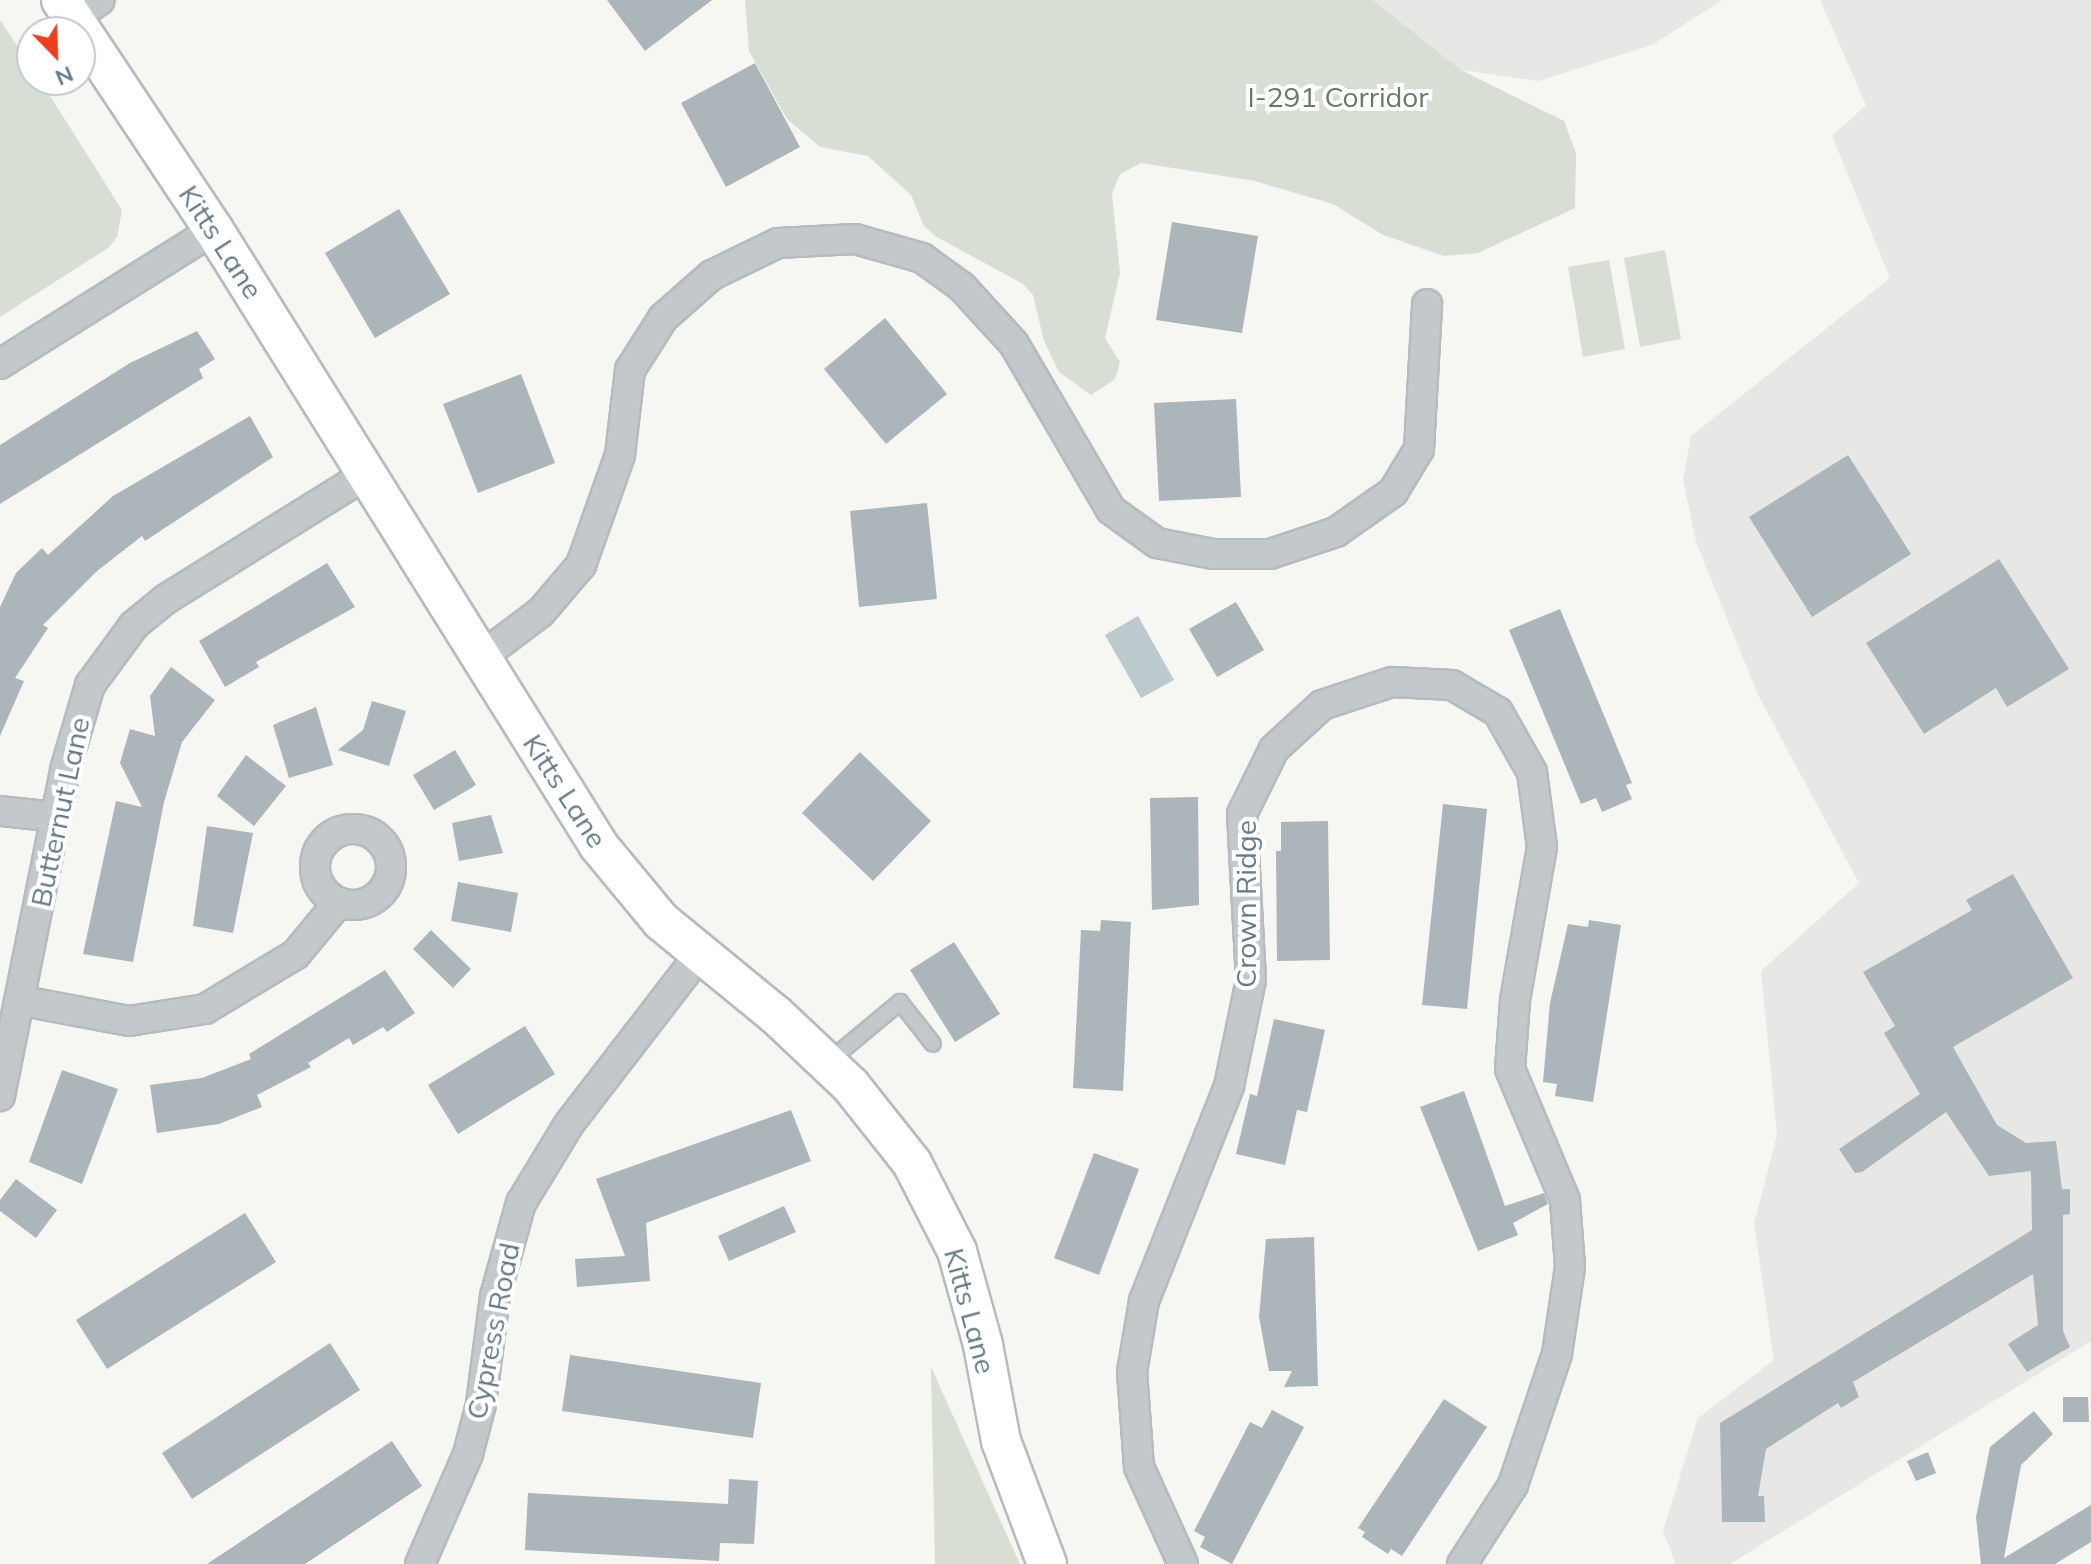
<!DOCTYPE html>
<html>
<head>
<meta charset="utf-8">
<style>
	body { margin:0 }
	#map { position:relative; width:2091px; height:1564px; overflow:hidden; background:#f6f6f2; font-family:Mulish,sans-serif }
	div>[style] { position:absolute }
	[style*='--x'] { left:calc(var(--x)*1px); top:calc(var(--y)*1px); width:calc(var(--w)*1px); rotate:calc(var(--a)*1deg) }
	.built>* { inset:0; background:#e7e8e6 }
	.green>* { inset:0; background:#d8ded3 }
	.water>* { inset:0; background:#bcc9cd }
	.building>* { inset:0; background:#acb5ba }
	.roads { filter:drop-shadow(2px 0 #b5bbbf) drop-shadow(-2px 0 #b5bbbf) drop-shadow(0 2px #b5bbbf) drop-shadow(0 -2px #b5bbbf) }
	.lane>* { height:14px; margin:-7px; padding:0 7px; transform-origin:7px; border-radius:7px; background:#c3c8ca }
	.street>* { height:28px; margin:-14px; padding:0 14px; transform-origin:14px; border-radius:14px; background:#c3c8ca }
	.street>.ring { margin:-14px; padding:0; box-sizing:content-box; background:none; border:28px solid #c3c8ca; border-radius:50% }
	.secondary>* { height:38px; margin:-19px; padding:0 19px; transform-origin:19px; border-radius:19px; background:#fff }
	span { translate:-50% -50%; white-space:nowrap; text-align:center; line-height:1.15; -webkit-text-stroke:8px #fff; paint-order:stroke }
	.park-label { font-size:28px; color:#697c63 }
	.street-label { font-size:28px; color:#637885 }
	.north { position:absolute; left:16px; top:16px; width:80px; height:80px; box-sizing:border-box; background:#fff; border:2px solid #c1c9ce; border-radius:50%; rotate:157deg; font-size:22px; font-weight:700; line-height:32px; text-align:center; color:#637885 }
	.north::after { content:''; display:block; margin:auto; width:28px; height:36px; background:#ec401c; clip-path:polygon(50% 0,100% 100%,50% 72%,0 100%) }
</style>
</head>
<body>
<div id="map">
	<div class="built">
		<div style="clip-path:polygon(1373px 0,1722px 0,1652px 45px,1538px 81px,1461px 70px)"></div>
		<div style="clip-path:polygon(1820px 0,2091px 0,2091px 1341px,1730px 1564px,1676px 1564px,1663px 1531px,1698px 1418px,1774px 1360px,1754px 1224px,1777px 1135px,1761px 971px,1859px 883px,1758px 695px,1696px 542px,1683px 480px,1691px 436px,1890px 278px,1832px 136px,1866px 105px)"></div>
	</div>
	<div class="green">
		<div style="clip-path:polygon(745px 0,1373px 0,1461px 70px,1564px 121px,1576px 153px,1575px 208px,1478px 253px,1444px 256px,1383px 235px,1333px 204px,1255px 181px,1141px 163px,1120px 174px,1112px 194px,1120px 273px,1105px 338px,1120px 362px,1115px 379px,1091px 395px,1059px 372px,1044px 341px,1033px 295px,1023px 284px,935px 236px,924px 226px,911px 195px,868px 156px,820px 147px,787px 119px,749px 51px)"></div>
		<div style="clip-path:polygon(0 20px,32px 68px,32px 80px,40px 80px,122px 210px,117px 237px,108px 248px,0 317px)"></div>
		<div style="clip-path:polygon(1665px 250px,1681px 339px,1640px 347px,1624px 258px)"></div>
		<div style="clip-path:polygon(1609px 260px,1625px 349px,1583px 357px,1568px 267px)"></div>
		<div style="clip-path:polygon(931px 1367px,1020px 1564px,935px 1564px)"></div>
	</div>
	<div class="water">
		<div style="clip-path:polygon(1138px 616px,1174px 680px,1141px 698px,1105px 635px)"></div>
	</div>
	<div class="building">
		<div style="clip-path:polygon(607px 0,712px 0,645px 51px)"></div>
		<div style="clip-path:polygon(755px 63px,800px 147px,726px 187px,681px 103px)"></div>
		<div style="clip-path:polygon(399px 209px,450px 294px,375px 338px,325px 253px)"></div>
		<div style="clip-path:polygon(1172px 222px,1258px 236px,1242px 333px,1156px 320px)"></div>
		<div style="clip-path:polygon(885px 318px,947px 394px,886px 444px,824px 369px)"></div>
		<div style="clip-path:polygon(197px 331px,215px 359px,199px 369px,203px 378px,0 504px,0 445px,130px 363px)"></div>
		<div style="clip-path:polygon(521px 374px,555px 463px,478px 493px,443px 404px)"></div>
		<div style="clip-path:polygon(1236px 399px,1241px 497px,1159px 501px,1154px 403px)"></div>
		<div style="clip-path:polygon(250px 416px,273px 457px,145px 541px,142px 536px,97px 571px,43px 625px,48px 628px,15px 678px,24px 681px,0 736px,0 607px,16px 573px,42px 548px,48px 555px,113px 496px)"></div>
		<div style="clip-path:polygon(1848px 455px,1911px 554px,1812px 617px,1749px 517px)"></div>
		<div style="clip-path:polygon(927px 503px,937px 599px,859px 607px,850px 511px)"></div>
		<div style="clip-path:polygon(1999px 559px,2069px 669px,2007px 707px,1996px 688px,1924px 734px,1866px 643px)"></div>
		<div style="clip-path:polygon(327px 563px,355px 607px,256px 662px,259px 667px,225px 687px,199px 641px)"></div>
		<div style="clip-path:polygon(1236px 602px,1264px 650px,1217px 677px,1189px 629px)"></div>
		<div style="clip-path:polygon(1560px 609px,1632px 783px,1626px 785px,1632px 799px,1602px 812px,1596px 798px,1581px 804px,1509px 630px)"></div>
		<div style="clip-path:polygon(171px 667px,215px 700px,182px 742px,164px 802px,133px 962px,83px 954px,116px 801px,142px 807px,120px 763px,130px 729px,155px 736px,150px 696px)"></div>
		<div style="clip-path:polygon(372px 701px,406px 711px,389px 766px,338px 750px,363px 730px)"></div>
		<div style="clip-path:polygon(316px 707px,333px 765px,289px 778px,273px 725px)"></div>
		<div style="clip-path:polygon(455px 750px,476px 785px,434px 810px,413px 775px)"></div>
		<div style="clip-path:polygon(860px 752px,931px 821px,873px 881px,802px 813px)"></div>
		<div style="clip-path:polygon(246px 755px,286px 786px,254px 826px,217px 796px)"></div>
		<div style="clip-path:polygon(1198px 797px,1199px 905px,1152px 910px,1150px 798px)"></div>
		<div style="clip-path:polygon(1443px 804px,1487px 809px,1467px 1009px,1422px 1005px)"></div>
		<div style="clip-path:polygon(491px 815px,503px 853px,459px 861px,452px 823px)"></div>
		<div style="clip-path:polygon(1328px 821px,1330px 960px,1277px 961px,1276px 851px,1281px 851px,1281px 822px)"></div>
		<div style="clip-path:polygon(207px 826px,253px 833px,233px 933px,193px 926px)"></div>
		<div style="clip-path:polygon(2013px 874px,2073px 978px,1953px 1047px,1997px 1125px,2026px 1143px,2056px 1141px,2062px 1189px,2070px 1189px,2070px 1214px,2063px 1215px,2063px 1331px,2070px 1347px,2027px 1372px,2008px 1344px,2038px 1325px,2033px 1274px,1853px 1382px,1859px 1397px,1841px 1408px,1838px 1403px,1766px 1449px,1758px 1496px,1764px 1496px,1765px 1522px,1722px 1522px,1720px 1423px,2032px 1230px,2031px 1171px,1989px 1176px,1946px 1112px,1862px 1172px,1855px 1173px,1839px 1149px,1920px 1094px,1884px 1033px,1895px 1026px,1863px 972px,1972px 910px,1966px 900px)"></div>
		<div style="clip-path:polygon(458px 882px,518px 893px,511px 932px,451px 921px)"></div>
		<div style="clip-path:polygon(1101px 920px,1131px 922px,1123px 1091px,1073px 1088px,1081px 930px,1100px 931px)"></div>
		<div style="clip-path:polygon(1589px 920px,1621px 925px,1593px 1102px,1555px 1096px,1557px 1084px,1543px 1082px,1550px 1003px,1568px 924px,1588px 927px)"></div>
		<div style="clip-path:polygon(431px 930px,471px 969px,453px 988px,413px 949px)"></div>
		<div style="clip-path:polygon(954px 942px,1000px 1014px,955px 1042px,910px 970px)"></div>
		<div style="clip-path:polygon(385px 970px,415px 1013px,387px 1032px,383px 1027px,353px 1045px,349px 1038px,308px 1063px,311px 1067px,257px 1095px,262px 1107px,219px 1124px,157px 1133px,150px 1085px,202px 1078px,251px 1059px,249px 1054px)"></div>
		<div style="clip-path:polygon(1274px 1019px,1325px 1030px,1307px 1112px,1297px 1110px,1285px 1165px,1236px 1154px,1250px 1094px,1257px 1096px)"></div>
		<div style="clip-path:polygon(525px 1026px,555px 1074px,458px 1134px,428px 1085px)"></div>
		<div style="clip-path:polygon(62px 1070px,118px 1089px,82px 1184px,29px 1162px)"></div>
		<div style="clip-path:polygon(1464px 1091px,1505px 1206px,1544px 1193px,1548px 1204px,1513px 1223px,1518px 1235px,1478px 1251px,1420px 1107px)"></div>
		<div style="clip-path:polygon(791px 1110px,811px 1161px,646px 1223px,650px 1281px,577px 1287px,575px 1259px,625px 1256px,596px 1179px)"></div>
		<div style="clip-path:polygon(1094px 1153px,1139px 1169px,1099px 1275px,1054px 1258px)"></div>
		<div style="clip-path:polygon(16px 1179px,57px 1210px,36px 1238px,0 1211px,0 1200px)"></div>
		<div style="clip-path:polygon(784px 1206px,796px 1232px,729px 1261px,718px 1236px)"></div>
		<div style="clip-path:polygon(245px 1213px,276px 1262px,107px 1369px,76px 1320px)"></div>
		<div style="clip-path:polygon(1314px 1237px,1318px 1386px,1284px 1387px,1292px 1371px,1269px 1371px,1259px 1317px,1266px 1239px)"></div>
		<div style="clip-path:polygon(330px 1343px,360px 1390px,192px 1499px,162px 1453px)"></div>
		<div style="clip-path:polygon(570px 1355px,761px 1383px,753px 1438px,562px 1411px)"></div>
		<div style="clip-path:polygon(2063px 1397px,2088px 1397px,2089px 1422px,2063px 1422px)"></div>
		<div style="clip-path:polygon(1444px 1399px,1487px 1427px,1402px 1556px,1391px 1549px,1388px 1554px,1362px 1537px,1365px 1532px,1358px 1528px)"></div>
		<div style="clip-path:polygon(1272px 1410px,1304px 1427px,1232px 1564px,1200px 1547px,1205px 1537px,1194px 1531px,1250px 1422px,1262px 1428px)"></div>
		<div style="clip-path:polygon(2034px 1411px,2053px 1434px,2021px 1465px,2004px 1558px,2091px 1505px,2091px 1542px,2055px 1564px,1981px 1564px,1976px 1517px,1990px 1447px)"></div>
		<div style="clip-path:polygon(392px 1441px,422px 1486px,305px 1564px,207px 1564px)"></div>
		<div style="clip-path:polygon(1928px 1452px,1936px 1473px,1916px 1481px,1907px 1461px)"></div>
		<div style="clip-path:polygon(729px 1479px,758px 1481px,754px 1544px,720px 1543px,719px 1561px,525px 1550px,528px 1493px,728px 1504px)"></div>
	</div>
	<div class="roads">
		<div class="lane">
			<div style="--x:828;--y:1062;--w:94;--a:-39.8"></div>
			<div style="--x:900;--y:1002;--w:53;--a:51.8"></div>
		</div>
		<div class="street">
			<div style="--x:73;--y:18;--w:32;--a:-34"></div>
			<div style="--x:0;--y:364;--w:252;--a:-32.1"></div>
			<div style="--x:480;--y:658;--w:76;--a:-37"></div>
			<div style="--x:541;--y:612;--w:62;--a:-49.6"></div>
			<div style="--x:581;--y:565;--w:117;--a:-70.5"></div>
			<div style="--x:620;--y:455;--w:86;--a:-83.3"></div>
			<div style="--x:630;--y:370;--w:62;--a:-57.6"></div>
			<div style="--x:663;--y:318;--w:65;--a:-41.3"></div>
			<div style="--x:712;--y:275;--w:73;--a:-25.9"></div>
			<div style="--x:778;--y:243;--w:77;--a:-3"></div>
			<div style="--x:855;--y:239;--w:70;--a:15.8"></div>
			<div style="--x:922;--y:258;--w:49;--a:35.9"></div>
			<div style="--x:962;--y:287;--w:77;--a:47.6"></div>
			<div style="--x:1014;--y:344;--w:192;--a:59.7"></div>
			<div style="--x:1111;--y:510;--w:57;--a:35.7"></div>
			<div style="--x:1157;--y:543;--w:57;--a:11.1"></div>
			<div style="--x:1213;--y:554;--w:57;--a:0"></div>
			<div style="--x:1270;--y:554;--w:70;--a:-18.4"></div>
			<div style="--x:1336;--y:532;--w:70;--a:-35.1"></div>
			<div style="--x:1393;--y:492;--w:50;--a:-58.8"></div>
			<div style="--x:1419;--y:449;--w:145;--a:-86.8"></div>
			<div style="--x:0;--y:811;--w:56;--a:6.1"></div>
			<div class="ring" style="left:315px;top:829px;width:48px;height:48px"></div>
			<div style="--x:23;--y:1001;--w:108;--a:10.7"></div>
			<div style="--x:129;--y:1021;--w:77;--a:-9"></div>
			<div style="--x:205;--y:1009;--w:106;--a:-31.1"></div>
			<div style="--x:296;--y:954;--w:66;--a:-50.5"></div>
			<div style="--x:0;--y:1096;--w:332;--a:-78.7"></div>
			<div style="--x:65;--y:770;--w:89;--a:-73.6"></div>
			<div style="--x:90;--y:685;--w:74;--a:-53.7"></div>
			<div style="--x:134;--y:625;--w:41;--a:-39.1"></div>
			<div style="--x:166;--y:599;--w:237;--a:-31.9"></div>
			<div style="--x:420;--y:1564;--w:120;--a:-66.4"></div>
			<div style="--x:468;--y:1454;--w:52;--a:-75.4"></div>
			<div style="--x:481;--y:1404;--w:109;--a:-82.6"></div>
			<div style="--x:495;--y:1296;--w:97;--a:-74.4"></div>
			<div style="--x:521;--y:1203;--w:92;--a:-58.7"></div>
			<div style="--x:569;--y:1124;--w:213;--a:-52.4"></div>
			<div style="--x:1183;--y:1564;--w:107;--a:-114.4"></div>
			<div style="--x:1139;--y:1467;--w:95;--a:-94.2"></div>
			<div style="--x:1132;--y:1372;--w:72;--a:-80.4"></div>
			<div style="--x:1144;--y:1301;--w:231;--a:-68.4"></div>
			<div style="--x:1229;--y:1086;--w:108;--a:-78.3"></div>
			<div style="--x:1251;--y:980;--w:166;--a:-93.1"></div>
			<div style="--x:1242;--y:814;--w:72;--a:-63.8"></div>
			<div style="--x:1274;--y:749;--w:65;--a:-42.5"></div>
			<div style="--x:1322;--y:705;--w:74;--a:-18.2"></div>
			<div style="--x:1392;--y:682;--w:60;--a:2.9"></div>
			<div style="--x:1452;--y:685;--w:53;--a:30.4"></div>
			<div style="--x:1498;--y:712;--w:69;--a:60.5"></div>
			<div style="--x:1532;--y:772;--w:76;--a:82.4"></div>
			<div style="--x:1542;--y:847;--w:155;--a:100"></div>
			<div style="--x:1515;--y:1000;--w:69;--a:94.1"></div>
			<div style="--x:1510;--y:1069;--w:142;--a:67.2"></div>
			<div style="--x:1565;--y:1200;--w:67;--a:85.7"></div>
			<div style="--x:1570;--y:1267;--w:88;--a:98.5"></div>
			<div style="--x:1557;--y:1354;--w:138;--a:108.6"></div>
			<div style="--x:1513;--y:1485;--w:94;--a:122.8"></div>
		</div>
		<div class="secondary">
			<div style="--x:61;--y:0;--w:276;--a:56.4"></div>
			<div style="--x:214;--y:230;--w:726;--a:57.99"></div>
			<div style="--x:599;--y:846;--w:97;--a:50.4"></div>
			<div style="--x:661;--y:921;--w:149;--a:39.3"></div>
			<div style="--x:776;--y:1015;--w:103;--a:43.4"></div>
			<div style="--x:851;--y:1086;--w:98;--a:51.6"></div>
			<div style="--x:912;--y:1163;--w:99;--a:62.9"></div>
			<div style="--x:957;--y:1251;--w:98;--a:74.5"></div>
			<div style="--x:983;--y:1345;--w:98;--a:79.4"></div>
			<div style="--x:1001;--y:1441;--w:131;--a:69.5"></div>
		</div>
	</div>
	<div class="park-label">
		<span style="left:1338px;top:97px">I-291 Corridor</span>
	</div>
	<div class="street-label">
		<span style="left:221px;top:242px;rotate:57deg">Kitts Lane</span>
		<span style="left:565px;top:791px;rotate:57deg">Kitts Lane</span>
		<span style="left:60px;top:812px;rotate:-78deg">Butternut Lane</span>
		<span style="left:1246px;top:904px;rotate:-90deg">Crown Ridge</span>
		<span style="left:970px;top:1311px;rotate:75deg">Kitts Lane</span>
		<span style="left:493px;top:1331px;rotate:-79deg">Cypress Road</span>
	</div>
	<div class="north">N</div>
</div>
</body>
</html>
